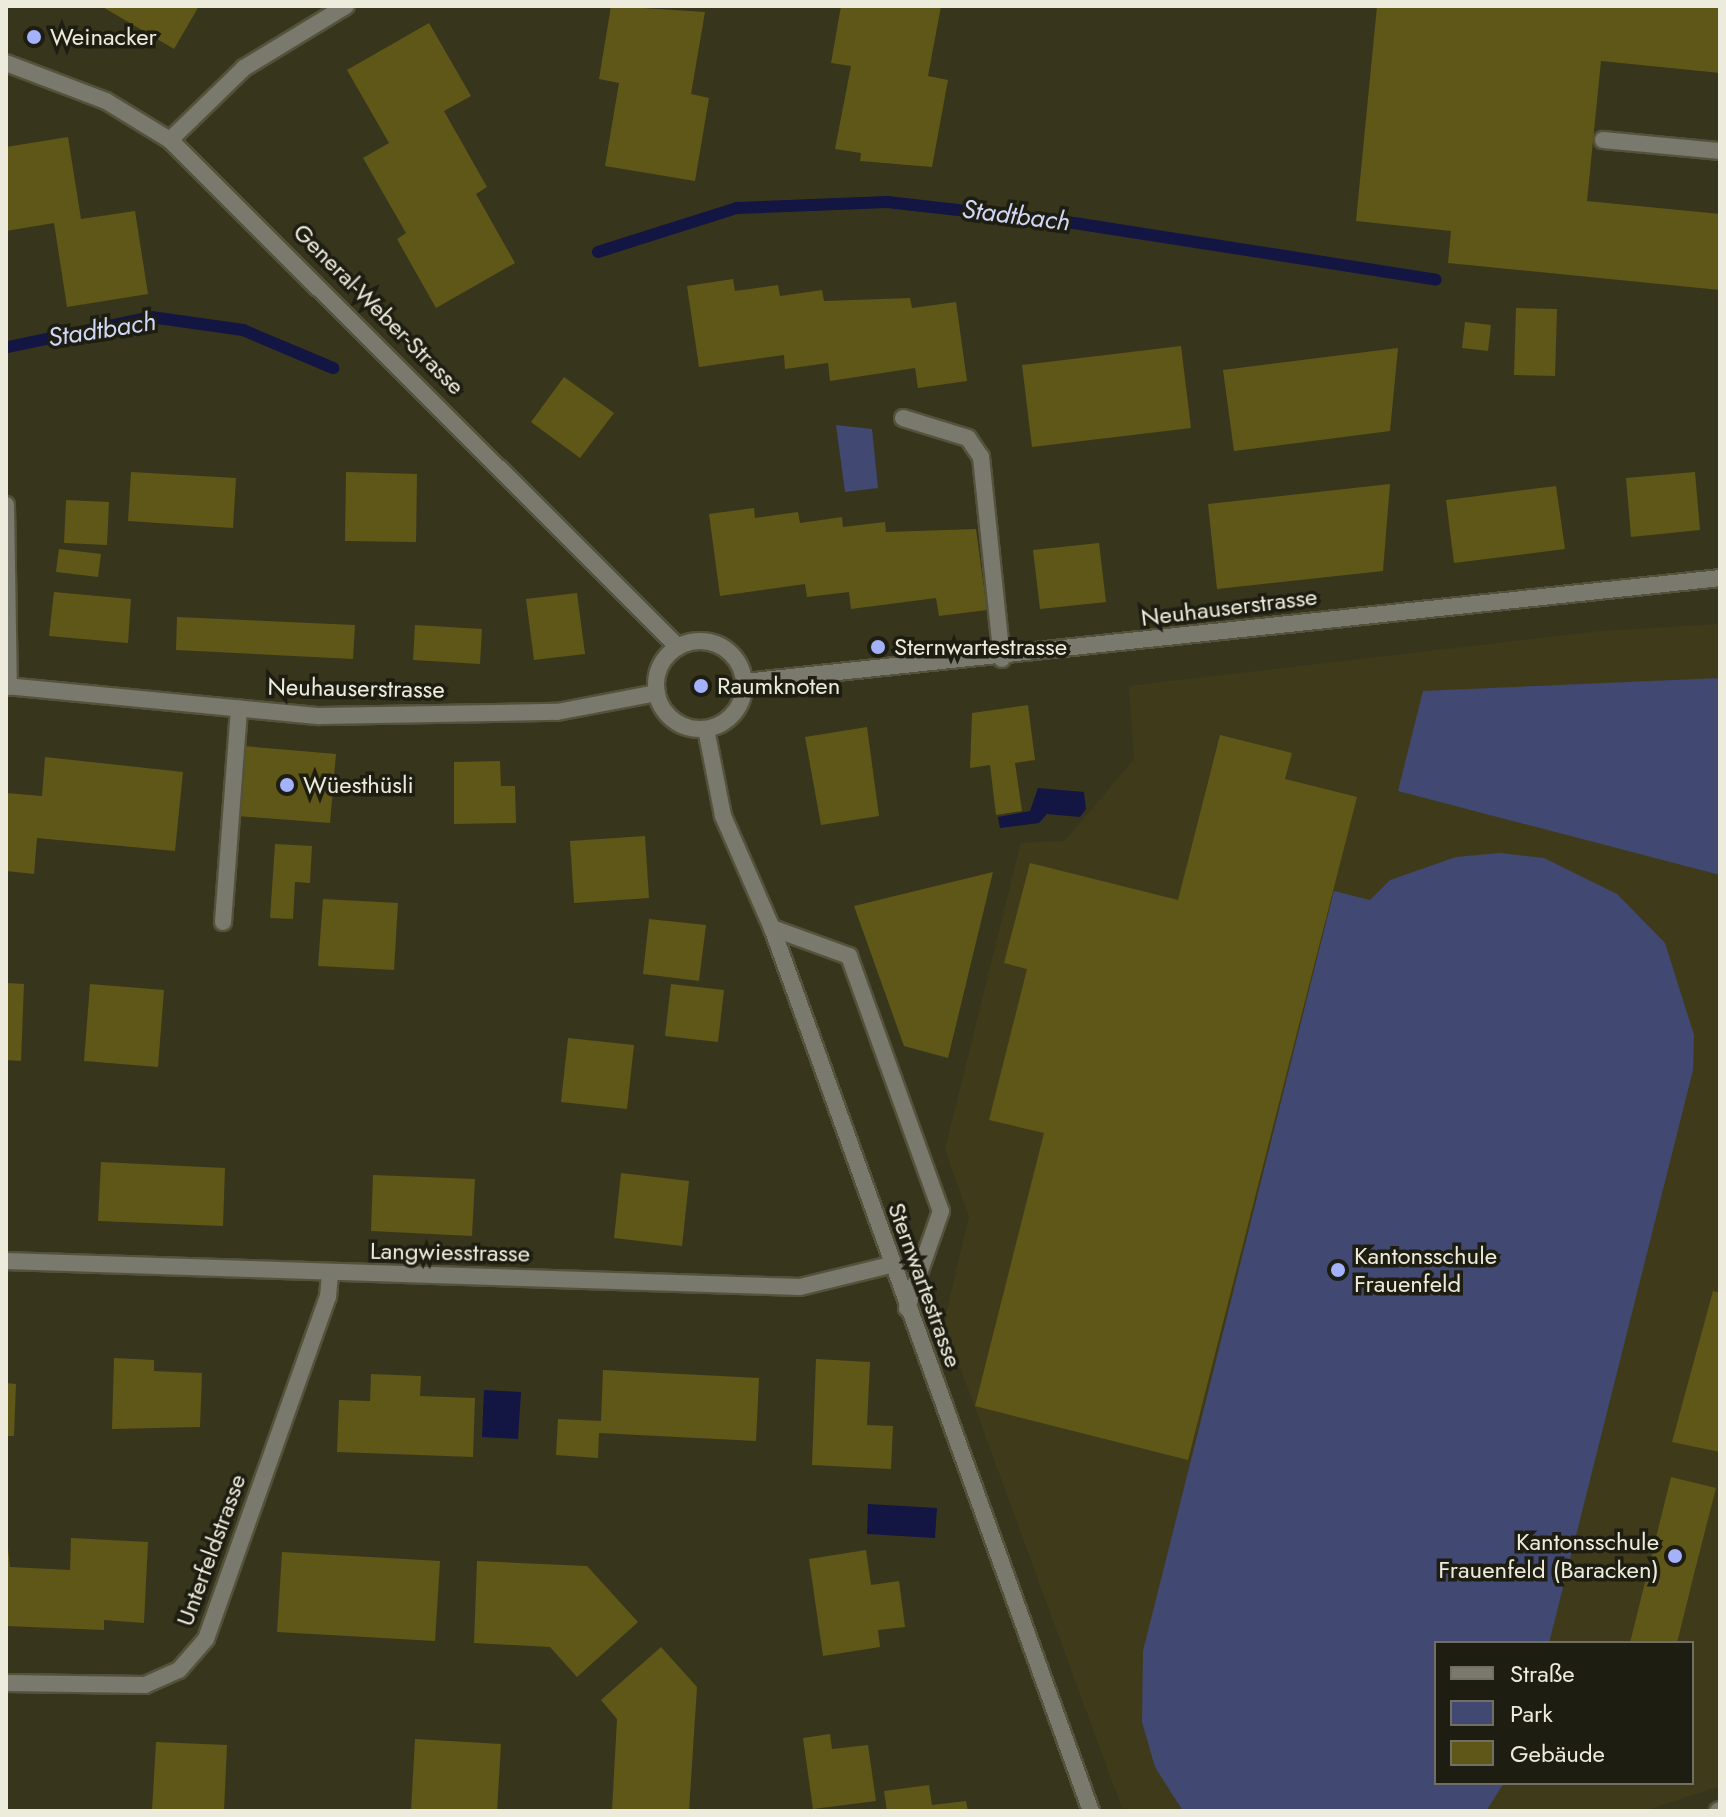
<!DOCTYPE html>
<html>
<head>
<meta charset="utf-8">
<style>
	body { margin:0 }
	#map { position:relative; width:1726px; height:1817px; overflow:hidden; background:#38351d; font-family:Jost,sans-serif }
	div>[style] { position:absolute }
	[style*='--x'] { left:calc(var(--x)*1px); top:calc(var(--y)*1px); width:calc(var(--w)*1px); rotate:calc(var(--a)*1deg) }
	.built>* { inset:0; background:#3f3b1a }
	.green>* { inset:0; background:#414872 }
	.water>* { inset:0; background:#131542 }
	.stream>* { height:12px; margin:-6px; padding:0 6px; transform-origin:6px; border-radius:6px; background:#131542 }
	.building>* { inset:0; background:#5f5717 }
	.roads { filter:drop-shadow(2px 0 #55523c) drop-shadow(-2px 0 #55523c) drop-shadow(0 2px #55523c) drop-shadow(0 -2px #55523c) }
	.lane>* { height:16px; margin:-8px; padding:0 8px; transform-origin:8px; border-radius:8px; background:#7a796d }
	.street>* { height:16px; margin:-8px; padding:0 8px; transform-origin:8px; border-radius:8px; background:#7a796d }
	.street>.ring { margin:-8px; padding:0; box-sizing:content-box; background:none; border:16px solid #7a796d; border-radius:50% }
	.dots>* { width:22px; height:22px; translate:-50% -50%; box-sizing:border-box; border:4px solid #1e1d12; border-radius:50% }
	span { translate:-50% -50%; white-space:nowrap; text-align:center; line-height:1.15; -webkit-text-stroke:7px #1e1d12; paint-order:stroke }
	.poi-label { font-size:24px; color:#edebdc }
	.left { translate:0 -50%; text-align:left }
	.right { translate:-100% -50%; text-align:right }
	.street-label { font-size:24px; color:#edebdc }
	.water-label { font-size:26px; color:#d0d7f7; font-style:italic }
	.frame { position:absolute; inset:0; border:8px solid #edebdc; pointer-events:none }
	.legend { position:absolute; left:1434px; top:1641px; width:260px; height:144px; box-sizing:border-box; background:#1e1d12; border:2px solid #716f63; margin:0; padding:10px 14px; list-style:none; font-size:24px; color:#edebdc }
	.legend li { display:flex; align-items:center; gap:16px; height:40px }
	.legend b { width:40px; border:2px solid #716f63 }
</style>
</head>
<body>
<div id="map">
	<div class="built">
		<div style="clip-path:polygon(evenodd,1720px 624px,1720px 1786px,1644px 1811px,1123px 1811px,944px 1323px,969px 1217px,945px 1149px,1021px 843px,1065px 841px,1134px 759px,1129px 686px,1600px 631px,1720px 624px,1436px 1643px,1692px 1643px,1692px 1783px,1436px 1783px,1436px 1643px)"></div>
	</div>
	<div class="green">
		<div style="clip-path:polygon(836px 425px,872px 429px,878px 488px,845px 492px)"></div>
		<div style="clip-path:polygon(1720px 678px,1720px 875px,1398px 791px,1423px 691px)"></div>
		<div style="clip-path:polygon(1500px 853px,1544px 858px,1617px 894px,1665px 943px,1694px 1035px,1693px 1070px,1549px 1643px,1436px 1643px,1436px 1783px,1504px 1783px,1486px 1811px,1183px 1811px,1155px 1767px,1142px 1722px,1143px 1651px,1334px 891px,1370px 900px,1390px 880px,1456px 857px)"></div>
	</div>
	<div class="water">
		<div style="clip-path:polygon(1038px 788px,1084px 792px,1086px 809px,1080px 817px,1047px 814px,1039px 823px,1000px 828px,998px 817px,1030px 811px)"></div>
		<div style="clip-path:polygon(484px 1390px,521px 1392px,518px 1439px,482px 1437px)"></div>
		<div style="clip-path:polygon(868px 1504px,937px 1508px,935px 1538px,867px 1534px)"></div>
	</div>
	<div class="stream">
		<div style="--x:598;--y:252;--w:146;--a:-17.6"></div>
		<div style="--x:737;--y:208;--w:150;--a:-2.3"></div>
		<div style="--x:887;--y:202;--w:188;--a:6.4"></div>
		<div style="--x:1074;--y:223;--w:366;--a:8.9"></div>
		<div style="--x:8;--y:347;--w:146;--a:-11.8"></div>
		<div style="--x:151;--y:317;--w:93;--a:8"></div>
		<div style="--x:243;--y:330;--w:98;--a:22.9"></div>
	</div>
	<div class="building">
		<div style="clip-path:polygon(101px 6px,199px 6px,174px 49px)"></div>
		<div style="clip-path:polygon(611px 6px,705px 12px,691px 94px,709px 98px,695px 181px,605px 166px,619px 83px,599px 79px)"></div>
		<div style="clip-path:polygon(841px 6px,941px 6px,928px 76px,948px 80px,932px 167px,860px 161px,861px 153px,835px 149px,851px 66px,831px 63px)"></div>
		<div style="clip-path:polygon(1377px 6px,1720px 6px,1720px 73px,1601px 61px,1587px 201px,1720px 214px,1720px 290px,1448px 263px,1451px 231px,1356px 221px)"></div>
		<div style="clip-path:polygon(429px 23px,471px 96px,444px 111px,487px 187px,476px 194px,515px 263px,436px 308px,397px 239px,406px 233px,363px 158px,389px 143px,347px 70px)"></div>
		<div style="clip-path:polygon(68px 137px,81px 219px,135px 211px,148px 294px,67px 307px,54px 223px,6px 231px,6px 147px)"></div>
		<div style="clip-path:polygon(733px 279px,735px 291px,778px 285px,780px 296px,822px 290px,824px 301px,910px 298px,912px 308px,956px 302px,967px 381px,918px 388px,915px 368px,830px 381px,828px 363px,785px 369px,784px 355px,699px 367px,687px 286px)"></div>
		<div style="clip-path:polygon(1516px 308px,1557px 309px,1555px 376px,1514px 375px)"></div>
		<div style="clip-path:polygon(1465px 322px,1491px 325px,1488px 351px,1462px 348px)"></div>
		<div style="clip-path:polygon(1181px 346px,1191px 428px,1032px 447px,1022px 365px)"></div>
		<div style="clip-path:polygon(1398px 348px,1390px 431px,1234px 451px,1223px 370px)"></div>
		<div style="clip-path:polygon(564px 377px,614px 413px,580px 458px,531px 422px)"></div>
		<div style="clip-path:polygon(131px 472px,236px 478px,233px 528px,128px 521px)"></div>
		<div style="clip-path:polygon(346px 472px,417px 474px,416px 542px,345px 541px)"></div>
		<div style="clip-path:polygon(1695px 472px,1700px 530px,1631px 537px,1626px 478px)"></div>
		<div style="clip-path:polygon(1390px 484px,1383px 571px,1217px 589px,1208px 504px)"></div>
		<div style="clip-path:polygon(1556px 486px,1565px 549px,1454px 563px,1446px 500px)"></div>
		<div style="clip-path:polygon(66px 500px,109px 502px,107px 545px,64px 543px)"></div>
		<div style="clip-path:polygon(754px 508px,755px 518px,798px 512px,800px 523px,842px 517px,843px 527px,885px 522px,886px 532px,976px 529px,987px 610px,939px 616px,936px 598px,851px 609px,849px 592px,807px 597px,805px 584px,720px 596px,709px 514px)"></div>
		<div style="clip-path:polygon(1099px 543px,1106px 602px,1040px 609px,1033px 550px)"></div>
		<div style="clip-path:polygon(59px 549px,101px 554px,98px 577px,56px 572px)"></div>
		<div style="clip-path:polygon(54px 592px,131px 599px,128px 643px,49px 636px)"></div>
		<div style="clip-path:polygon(577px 593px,585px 654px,534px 660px,526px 599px)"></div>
		<div style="clip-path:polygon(177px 617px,355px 625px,353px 659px,176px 650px)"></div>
		<div style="clip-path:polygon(415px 625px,482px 629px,480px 664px,413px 660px)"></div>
		<div style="clip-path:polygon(1028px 705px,1035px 760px,1015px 763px,1022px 811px,996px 815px,990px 765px,970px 768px,972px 713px)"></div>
		<div style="clip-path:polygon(867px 727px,879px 816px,821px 825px,805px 737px)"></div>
		<div style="clip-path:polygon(1220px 735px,1292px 753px,1285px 779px,1357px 797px,1188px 1460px,975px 1406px,1044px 1133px,989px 1120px,1027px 969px,1004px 963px,1030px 863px,1178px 900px)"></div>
		<div style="clip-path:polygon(243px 746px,336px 754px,330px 823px,237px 816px)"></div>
		<div style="clip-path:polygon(45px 757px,183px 772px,175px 851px,37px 838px,34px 874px,6px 871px,6px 793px,42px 796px)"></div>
		<div style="clip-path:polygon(500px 761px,501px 786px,515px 786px,516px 823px,454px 824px,454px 762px)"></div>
		<div style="clip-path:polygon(645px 836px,649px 898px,574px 903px,570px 841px)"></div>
		<div style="clip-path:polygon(275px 844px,312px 846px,310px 883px,295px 882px,293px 919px,270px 918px)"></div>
		<div style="clip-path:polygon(993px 872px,948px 1058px,904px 1046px,854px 906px)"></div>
		<div style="clip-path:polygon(323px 899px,398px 903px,394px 970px,318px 966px)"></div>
		<div style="clip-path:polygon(649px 919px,706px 925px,699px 981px,643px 974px)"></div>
		<div style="clip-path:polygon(6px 983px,24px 984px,21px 1061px,6px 1060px)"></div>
		<div style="clip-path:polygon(90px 984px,164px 990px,158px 1067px,84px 1061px)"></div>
		<div style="clip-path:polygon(671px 984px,724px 990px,718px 1042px,665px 1036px)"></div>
		<div style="clip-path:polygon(568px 1038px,634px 1045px,627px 1109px,561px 1102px)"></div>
		<div style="clip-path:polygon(101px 1162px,225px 1168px,223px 1226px,98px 1221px)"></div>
		<div style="clip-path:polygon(621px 1173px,689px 1181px,682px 1246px,614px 1238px)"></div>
		<div style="clip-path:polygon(373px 1175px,475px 1179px,472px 1236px,371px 1231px)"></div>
		<div style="clip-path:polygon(1713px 1291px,1720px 1293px,1720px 1452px,1672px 1442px)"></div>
		<div style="clip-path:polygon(114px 1358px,154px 1360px,154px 1371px,202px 1373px,200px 1427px,112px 1429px)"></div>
		<div style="clip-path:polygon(816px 1359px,870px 1362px,867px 1425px,893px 1426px,891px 1469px,812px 1465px)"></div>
		<div style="clip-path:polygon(603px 1370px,759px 1378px,756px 1441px,599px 1433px,598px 1458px,556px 1455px,558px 1419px,601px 1421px)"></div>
		<div style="clip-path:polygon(371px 1374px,421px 1376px,420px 1396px,475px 1398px,473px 1457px,337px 1452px,339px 1400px,370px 1401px)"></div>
		<div style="clip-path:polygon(6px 1383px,16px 1384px,14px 1436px,6px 1436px)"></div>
		<div style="clip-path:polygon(1671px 1477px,1716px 1488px,1695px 1570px,1677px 1643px,1630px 1643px)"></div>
		<div style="clip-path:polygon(6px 1530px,10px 1567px,70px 1570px,71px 1538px,148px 1542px,144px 1623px,104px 1620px,104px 1630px,6px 1626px)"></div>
		<div style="clip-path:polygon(866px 1550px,871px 1585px,899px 1581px,905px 1627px,878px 1630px,880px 1647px,823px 1656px,809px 1559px)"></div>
		<div style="clip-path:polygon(282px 1552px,440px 1561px,435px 1641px,277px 1632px)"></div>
		<div style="clip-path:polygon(477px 1561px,587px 1566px,638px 1622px,577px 1677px,550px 1647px,474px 1643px)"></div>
		<div style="clip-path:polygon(661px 1647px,697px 1687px,689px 1811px,612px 1811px,617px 1719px,601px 1700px)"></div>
		<div style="clip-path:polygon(830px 1734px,832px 1749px,868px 1745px,876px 1801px,813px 1809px,803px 1738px)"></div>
		<div style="clip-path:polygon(415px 1739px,501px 1744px,497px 1811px,411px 1811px)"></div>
		<div style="clip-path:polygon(156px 1742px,227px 1745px,224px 1811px,152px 1811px)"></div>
		<div style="clip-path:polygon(929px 1785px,932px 1805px,966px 1801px,968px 1811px,887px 1811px,884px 1791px)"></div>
	</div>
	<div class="roads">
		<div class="lane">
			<div style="--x:1603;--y:140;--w:118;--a:5.4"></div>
			<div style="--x:903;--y:418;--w:68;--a:17.1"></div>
			<div style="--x:968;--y:438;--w:23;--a:56"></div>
			<div style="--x:981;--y:457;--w:203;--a:84.1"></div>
			<div style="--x:223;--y:922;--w:214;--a:-85.7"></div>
			<div style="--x:772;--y:928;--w:82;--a:20"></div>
			<div style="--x:849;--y:956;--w:271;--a:70.2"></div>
			<div style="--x:941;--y:1211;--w:103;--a:109.3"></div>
		</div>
		<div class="street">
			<div style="--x:6;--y:63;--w:107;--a:20.8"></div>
			<div style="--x:106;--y:101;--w:75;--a:31.4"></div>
			<div style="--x:170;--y:140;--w:718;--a:44.94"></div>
			<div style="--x:170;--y:140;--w:103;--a:-44.2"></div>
			<div style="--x:244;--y:68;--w:119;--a:-31.3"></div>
			<div style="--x:6;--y:505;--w:182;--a:89.1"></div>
			<div class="ring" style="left:656px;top:641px;width:72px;height:72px"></div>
			<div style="--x:744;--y:682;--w:982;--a:-6.08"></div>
			<div style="--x:6;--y:686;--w:315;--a:5.5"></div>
			<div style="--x:320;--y:716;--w:237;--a:-1"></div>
			<div style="--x:557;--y:712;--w:102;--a:-10.8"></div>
			<div style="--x:706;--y:729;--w:89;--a:78.9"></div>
			<div style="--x:723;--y:816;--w:122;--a:66.4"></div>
			<div style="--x:772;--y:928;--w:939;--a:70.14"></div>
			<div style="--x:6;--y:1261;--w:794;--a:1.88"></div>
			<div style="--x:800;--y:1287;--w:93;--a:-13.7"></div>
			<div style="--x:6;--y:1683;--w:139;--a:0.8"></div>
			<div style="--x:145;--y:1685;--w:37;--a:-24"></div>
			<div style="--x:179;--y:1670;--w:41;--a:-48.9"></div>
			<div style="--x:206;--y:1639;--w:363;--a:-70.4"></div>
			<div style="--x:328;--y:1297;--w:25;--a:-85"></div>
			<div style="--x:1718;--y:1811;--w:2;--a:-27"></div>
		</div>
	</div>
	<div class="dots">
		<div style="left:34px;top:37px;background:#a4b2fc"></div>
		<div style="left:878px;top:647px;background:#a4b2fc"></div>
		<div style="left:701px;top:686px;background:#a4b2fc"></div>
		<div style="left:287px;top:785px;background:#a4b2fc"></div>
		<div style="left:1338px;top:1270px;background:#a4b2fc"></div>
		<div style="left:1675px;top:1556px;background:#a4b2fc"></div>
	</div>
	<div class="poi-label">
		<span class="left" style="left:50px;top:37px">Weinacker</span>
		<span class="left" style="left:894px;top:647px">Sternwartestrasse</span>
		<span class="left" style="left:717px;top:686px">Raumknoten</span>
		<span class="left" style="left:303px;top:785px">Wüesthüsli</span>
		<span class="left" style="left:1354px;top:1270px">Kantonsschule<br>Frauenfeld</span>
		<span class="right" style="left:1659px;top:1556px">Kantonsschule<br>Frauenfeld (Baracken)</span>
	</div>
	<div class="street-label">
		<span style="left:379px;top:309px;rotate:45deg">General-Weber-Strasse</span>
		<span style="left:1229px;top:607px;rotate:-7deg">Neuhauserstrasse</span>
		<span style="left:356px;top:688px;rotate:1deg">Neuhauserstrasse</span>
		<span style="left:450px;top:1252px;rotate:1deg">Langwiesstrasse</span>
		<span style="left:925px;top:1285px;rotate:70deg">Sternwartestrasse</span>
		<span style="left:211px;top:1550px;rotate:-70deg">Unterfeldstrasse</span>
	</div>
	<div class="water-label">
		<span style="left:1016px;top:216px;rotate:7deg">Stadtbach</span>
		<span style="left:102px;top:330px;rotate:-9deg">Stadtbach</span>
	</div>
	<div class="frame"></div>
	<ul class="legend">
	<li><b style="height:10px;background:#7a796d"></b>Straße</li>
	<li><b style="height:22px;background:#414872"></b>Park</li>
	<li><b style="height:22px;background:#5f5717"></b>Gebäude</li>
	</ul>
</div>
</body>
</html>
